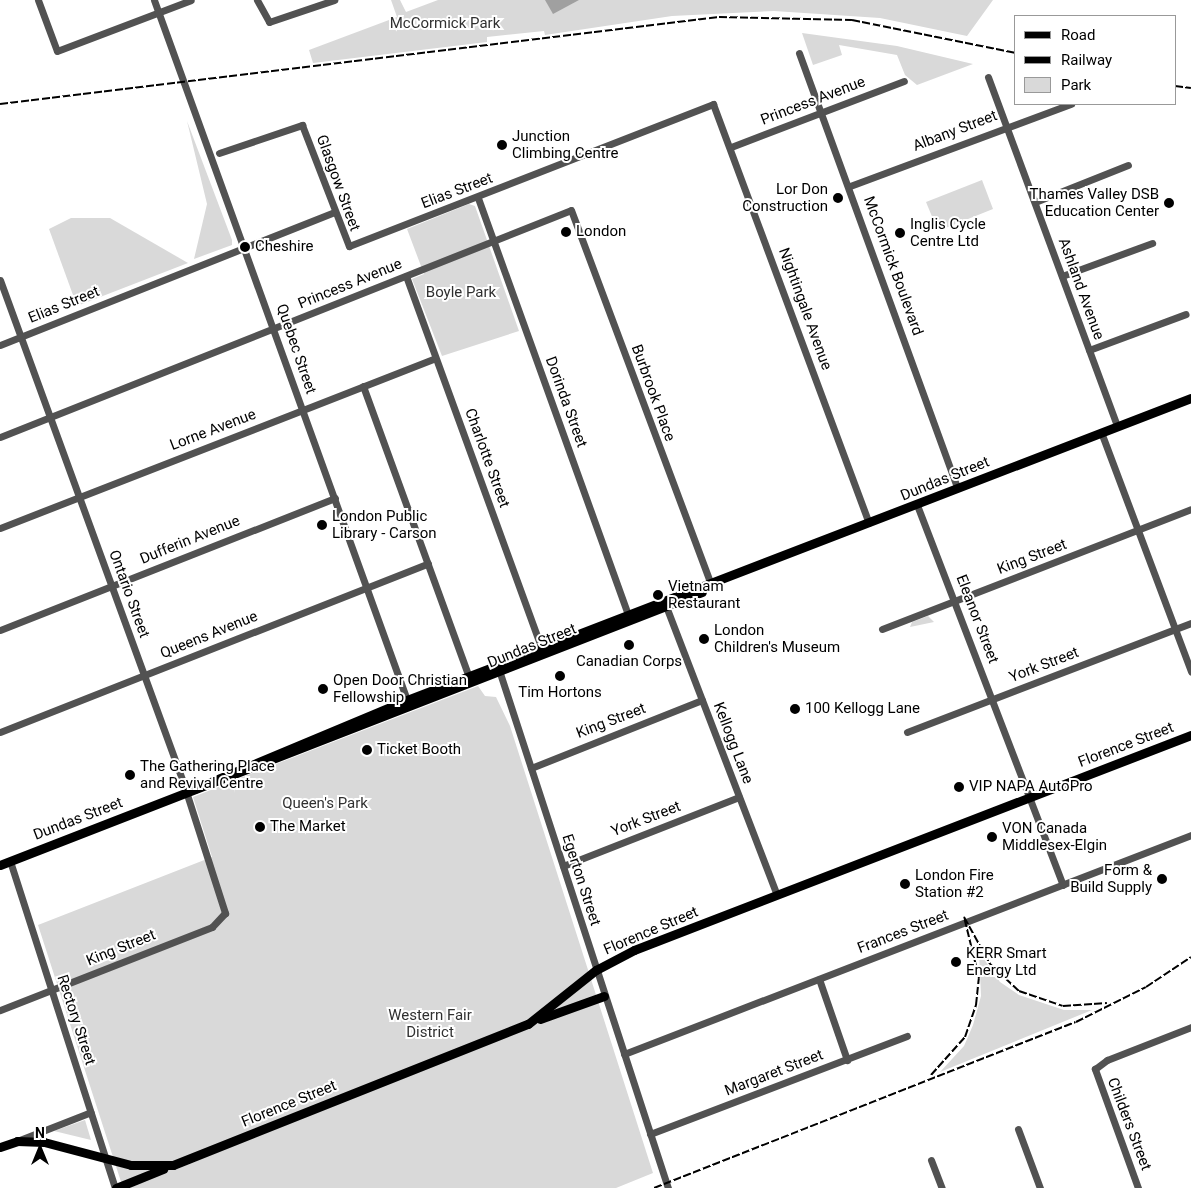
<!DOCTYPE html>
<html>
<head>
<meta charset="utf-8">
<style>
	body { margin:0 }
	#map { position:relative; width:1191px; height:1188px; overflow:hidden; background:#fff; font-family:Roboto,sans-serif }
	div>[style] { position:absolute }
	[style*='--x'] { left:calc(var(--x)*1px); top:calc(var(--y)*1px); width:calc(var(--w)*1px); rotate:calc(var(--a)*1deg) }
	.green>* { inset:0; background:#d9d9d9 }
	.water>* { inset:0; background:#a0a0a0 }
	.minor>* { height:7px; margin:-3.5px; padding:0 3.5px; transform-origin:3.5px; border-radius:3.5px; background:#525252 }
	.major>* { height:9px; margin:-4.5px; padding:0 4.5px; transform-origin:4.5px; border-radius:4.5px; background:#000 }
	.rail>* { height:2px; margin-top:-1px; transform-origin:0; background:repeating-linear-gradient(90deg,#000 0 8px,transparent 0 10.5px) }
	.dots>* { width:14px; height:14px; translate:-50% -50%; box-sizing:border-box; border:2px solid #fff; border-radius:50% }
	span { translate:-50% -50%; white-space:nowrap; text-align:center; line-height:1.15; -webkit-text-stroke:4px #fff; paint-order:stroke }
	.park-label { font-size:15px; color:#303030 }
	.street-label { font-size:15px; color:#000 }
	.poi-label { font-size:15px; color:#000 }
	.left { translate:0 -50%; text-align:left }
	.right { translate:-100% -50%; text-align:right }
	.legend { position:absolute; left:1014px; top:15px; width:162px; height:90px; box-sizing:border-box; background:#fff; border:1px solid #999; margin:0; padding:6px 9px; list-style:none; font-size:15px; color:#000 }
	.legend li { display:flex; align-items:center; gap:10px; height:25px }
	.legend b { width:25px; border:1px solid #999 }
	.north { position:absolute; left:15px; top:1123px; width:50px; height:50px; -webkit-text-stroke:4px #fff; paint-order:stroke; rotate:0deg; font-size:14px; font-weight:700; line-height:20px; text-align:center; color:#000 }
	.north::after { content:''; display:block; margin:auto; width:18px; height:22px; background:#000; clip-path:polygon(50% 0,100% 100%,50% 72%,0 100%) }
</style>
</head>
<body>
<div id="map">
	<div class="green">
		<div style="clip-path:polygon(391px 0,400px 0,406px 12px,438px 0,993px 0,967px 36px,880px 18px,774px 11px,672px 16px,545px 35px,544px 31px,487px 37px,487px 42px,313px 63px,309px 50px,397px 17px)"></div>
		<div style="clip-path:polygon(802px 33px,897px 46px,973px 64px,917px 85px,905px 75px,897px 55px,839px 45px,842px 55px,813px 65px)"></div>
		<div style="clip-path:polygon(187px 121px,232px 240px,232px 245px,194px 259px,207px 204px)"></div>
		<div style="clip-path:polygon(982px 180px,993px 209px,938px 231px,926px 202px)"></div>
		<div style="clip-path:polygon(469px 204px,475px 206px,519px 331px,442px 356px,412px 279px,424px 274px,407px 229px)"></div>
		<div style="clip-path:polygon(71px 218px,110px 218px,188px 263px,77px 306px,49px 229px)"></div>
		<div style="clip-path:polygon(928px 616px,934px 622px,910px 627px,912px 622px)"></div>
		<div style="clip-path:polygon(478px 686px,485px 696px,496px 697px,510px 726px,653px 1173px,616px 1188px,123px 1188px,38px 925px,212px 857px,193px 797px,231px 782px,235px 793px,232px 781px)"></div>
		<div style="clip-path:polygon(979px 952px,1000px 982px,1019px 995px,1064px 1010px,1092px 1010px,940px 1072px,964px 1046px,973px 1025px,981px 996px)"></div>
		<div style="clip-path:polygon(85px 1120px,91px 1140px,54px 1131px)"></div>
	</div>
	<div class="water">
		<div style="clip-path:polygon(545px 0,579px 0,553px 14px)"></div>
	</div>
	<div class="minor">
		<div style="--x:38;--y:0;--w:54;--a:69.6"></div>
		<div style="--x:57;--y:51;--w:143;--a:-20.8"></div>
		<div style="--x:154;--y:0;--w:747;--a:70.13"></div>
		<div style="--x:257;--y:0;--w:25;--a:61"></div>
		<div style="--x:269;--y:22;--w:69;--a:-18.7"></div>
		<div style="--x:799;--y:53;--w:463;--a:70"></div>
		<div style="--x:988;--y:77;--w:372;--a:69.7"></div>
		<div style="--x:731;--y:147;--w:185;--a:-20.9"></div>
		<div style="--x:219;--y:153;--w:88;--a:-18.6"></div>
		<div style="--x:302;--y:125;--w:130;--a:68.8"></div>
		<div style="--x:349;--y:246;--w:391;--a:-21.3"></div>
		<div style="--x:713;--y:104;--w:447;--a:69.6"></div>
		<div style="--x:850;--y:186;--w:236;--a:-20.4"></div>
		<div style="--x:478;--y:198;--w:442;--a:70.2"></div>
		<div style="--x:1035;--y:202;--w:100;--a:-21.7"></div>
		<div style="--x:406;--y:276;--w:398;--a:70"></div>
		<div style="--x:1062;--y:276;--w:96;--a:-20.1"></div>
		<div style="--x:0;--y:280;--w:534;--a:69.97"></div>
		<div style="--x:183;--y:782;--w:138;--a:72.2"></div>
		<div style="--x:225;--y:913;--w:19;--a:133"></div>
		<div style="--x:212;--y:927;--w:228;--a:158.6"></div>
		<div style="--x:0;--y:345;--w:360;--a:-21.7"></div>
		<div style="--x:1089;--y:350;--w:103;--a:-20.4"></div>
		<div style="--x:363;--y:386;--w:307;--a:70"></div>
		<div style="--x:1101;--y:432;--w:256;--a:69.4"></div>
		<div style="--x:0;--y:437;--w:614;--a:-21.68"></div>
		<div style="--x:571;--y:210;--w:400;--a:69.5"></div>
		<div style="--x:917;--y:505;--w:407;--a:69"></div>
		<div style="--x:0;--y:528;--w:467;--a:-21.3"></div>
		<div style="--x:664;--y:601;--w:315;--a:69"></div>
		<div style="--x:882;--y:629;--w:331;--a:-21.2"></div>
		<div style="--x:0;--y:630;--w:360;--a:-21.5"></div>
		<div style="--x:498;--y:667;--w:548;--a:71.93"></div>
		<div style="--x:0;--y:732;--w:460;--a:-21.5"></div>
		<div style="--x:907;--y:732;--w:304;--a:-21"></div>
		<div style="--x:531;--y:768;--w:184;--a:-21.7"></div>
		<div style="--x:10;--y:861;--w:343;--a:72.2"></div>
		<div style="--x:563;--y:866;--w:189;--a:-21.4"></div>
		<div style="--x:819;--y:979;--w:86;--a:70.9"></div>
		<div style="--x:624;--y:1054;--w:608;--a:-21.12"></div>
		<div style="--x:1018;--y:1129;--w:63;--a:69.6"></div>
		<div style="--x:650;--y:1134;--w:275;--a:-20.9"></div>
		<div style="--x:17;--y:1141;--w:79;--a:-21.4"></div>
		<div style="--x:931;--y:1160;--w:30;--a:69"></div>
		<div style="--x:1138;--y:1188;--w:127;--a:-109.9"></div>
		<div style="--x:1095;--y:1069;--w:15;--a:-37"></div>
		<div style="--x:1107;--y:1060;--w:90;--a:-21.4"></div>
	</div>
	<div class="major">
		<div style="--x:194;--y:789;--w:231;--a:-22.7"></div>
		<div style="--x:407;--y:700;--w:840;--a:-21.07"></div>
		<div style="--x:0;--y:865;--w:753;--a:-21.25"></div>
		<div style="--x:540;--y:1019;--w:68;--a:-19.8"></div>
		<div style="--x:0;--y:1147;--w:18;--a:-19"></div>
		<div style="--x:17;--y:1141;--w:27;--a:2"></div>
		<div style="--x:44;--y:1142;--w:90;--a:14.8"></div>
		<div style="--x:131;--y:1165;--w:42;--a:0"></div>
		<div style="--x:173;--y:1165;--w:382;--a:-21.7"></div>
		<div style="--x:528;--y:1024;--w:87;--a:-38.5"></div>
		<div style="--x:596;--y:970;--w:43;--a:-27.8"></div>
		<div style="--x:634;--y:950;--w:597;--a:-21.11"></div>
		<div style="--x:116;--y:1188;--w:51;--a:-22"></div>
	</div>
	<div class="rail">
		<div style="--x:1175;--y:86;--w:16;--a:7"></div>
		<div style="--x:0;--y:104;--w:724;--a:-6.9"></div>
		<div style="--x:719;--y:17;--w:133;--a:1.3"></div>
		<div style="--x:852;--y:20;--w:166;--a:11.4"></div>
		<div style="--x:931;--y:1075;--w:51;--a:-48.2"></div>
		<div style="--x:965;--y:1037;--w:34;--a:-71"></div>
		<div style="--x:976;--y:1005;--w:27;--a:-84"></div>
		<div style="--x:979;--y:978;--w:63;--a:-103.8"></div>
		<div style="--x:964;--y:917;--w:54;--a:61"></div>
		<div style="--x:990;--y:964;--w:40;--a:43"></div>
		<div style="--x:1019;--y:991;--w:46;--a:18.8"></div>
		<div style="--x:1063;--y:1006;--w:44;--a:-3.9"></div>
		<div style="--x:654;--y:1188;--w:453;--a:-21.5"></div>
		<div style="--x:1076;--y:1022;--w:78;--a:-26.6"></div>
		<div style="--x:1146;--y:987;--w:54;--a:-33.7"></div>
	</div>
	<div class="dots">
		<div style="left:502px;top:145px;background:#000"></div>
		<div style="left:838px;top:198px;background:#000"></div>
		<div style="left:1169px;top:203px;background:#000"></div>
		<div style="left:566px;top:232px;background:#000"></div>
		<div style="left:900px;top:233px;background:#000"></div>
		<div style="left:245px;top:247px;background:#000"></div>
		<div style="left:322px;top:525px;background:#000"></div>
		<div style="left:658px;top:595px;background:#000"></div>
		<div style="left:704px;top:639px;background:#000"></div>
		<div style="left:629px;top:645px;background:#000"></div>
		<div style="left:560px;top:676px;background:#000"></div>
		<div style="left:323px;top:689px;background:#000"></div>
		<div style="left:795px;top:709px;background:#000"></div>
		<div style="left:367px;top:750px;background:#000"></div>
		<div style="left:130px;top:775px;background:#000"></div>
		<div style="left:959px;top:787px;background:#000"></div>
		<div style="left:260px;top:827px;background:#000"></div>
		<div style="left:992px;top:837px;background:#000"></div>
		<div style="left:1162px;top:879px;background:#000"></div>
		<div style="left:905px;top:884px;background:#000"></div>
		<div style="left:956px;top:962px;background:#000"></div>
	</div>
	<div class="park-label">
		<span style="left:445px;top:24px">McCormick Park</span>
		<span style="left:461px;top:293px">Boyle Park</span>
		<span style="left:325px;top:804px">Queen's Park</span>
		<span style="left:430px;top:1024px">Western Fair<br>District</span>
	</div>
	<div class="street-label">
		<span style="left:813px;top:101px;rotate:-21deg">Princess Avenue</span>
		<span style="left:955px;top:131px;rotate:-21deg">Albany Street</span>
		<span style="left:338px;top:183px;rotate:70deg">Glasgow Street</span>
		<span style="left:457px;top:191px;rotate:-21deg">Elias Street</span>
		<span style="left:893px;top:266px;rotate:70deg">McCormick Boulevard</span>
		<span style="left:350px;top:284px;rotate:-22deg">Princess Avenue</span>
		<span style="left:1081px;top:289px;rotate:70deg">Ashland Avenue</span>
		<span style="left:64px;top:305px;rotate:-22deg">Elias Street</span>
		<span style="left:805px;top:309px;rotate:70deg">Nightingale Avenue</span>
		<span style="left:296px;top:349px;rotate:71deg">Quebec Street</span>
		<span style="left:653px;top:393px;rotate:70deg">Burbrook Place</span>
		<span style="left:566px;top:402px;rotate:70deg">Dorinda Street</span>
		<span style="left:213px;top:430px;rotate:-21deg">Lorne Avenue</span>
		<span style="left:487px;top:458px;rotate:70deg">Charlotte Street</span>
		<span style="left:945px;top:479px;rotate:-22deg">Dundas Street</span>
		<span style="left:190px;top:540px;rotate:-22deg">Dufferin Avenue</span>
		<span style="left:1032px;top:557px;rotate:-21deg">King Street</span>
		<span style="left:129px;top:594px;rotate:70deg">Ontario Street</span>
		<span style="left:977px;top:619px;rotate:69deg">Eleanor Street</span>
		<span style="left:209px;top:635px;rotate:-22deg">Queens Avenue</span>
		<span style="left:532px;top:646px;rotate:-22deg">Dundas Street</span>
		<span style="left:1044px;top:665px;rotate:-21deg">York Street</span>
		<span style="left:611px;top:721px;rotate:-21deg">King Street</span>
		<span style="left:733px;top:743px;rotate:69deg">Kellogg Lane</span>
		<span style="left:1126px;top:745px;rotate:-21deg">Florence Street</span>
		<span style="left:78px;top:819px;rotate:-21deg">Dundas Street</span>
		<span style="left:646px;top:819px;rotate:-21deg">York Street</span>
		<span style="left:581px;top:880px;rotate:72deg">Egerton Street</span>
		<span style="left:651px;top:931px;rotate:-23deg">Florence Street</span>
		<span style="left:903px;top:932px;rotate:-21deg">Frances Street</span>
		<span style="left:121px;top:948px;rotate:-22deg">King Street</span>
		<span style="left:76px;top:1020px;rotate:72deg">Rectory Street</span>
		<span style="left:774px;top:1073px;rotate:-21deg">Margaret Street</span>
		<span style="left:289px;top:1104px;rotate:-22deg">Florence Street</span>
		<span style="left:1129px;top:1124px;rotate:69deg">Childers Street</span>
	</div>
	<div class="poi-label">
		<span class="left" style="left:512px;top:145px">Junction<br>Climbing Centre</span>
		<span class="right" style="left:828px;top:198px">Lor Don<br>Construction</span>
		<span class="right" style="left:1159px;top:203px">Thames Valley DSB<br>Education Center</span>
		<span class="left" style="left:910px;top:233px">Inglis Cycle<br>Centre Ltd</span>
		<span class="left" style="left:576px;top:232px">London</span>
		<span class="left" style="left:255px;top:247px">Cheshire</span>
		<span class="left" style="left:332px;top:525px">London Public<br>Library - Carson</span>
		<span class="left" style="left:668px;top:595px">Vietnam<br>Restaurant</span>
		<span class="left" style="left:714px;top:639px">London<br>Children's Museum</span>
		<span style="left:629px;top:662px">Canadian Corps</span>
		<span class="left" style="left:333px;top:689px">Open Door Christian<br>Fellowship</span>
		<span style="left:560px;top:693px">Tim Hortons</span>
		<span class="left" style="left:805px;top:709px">100 Kellogg Lane</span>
		<span class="left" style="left:377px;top:750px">Ticket Booth</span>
		<span class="left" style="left:140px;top:775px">The Gathering Place<br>and Revival Centre</span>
		<span class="left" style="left:969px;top:787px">VIP NAPA AutoPro</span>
		<span class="left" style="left:270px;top:827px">The Market</span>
		<span class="left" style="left:1002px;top:837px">VON Canada<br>Middlesex-Elgin</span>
		<span class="right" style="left:1152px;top:879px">Form &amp;<br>Build Supply</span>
		<span class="left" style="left:915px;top:884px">London Fire<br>Station #2</span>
		<span class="left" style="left:966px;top:962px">KERR Smart<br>Energy Ltd</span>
	</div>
	<ul class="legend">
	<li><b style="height:6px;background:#000"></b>Road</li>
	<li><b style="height:6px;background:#000"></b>Railway</li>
	<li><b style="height:14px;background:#d9d9d9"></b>Park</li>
	</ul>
	<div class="north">N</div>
</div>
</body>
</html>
